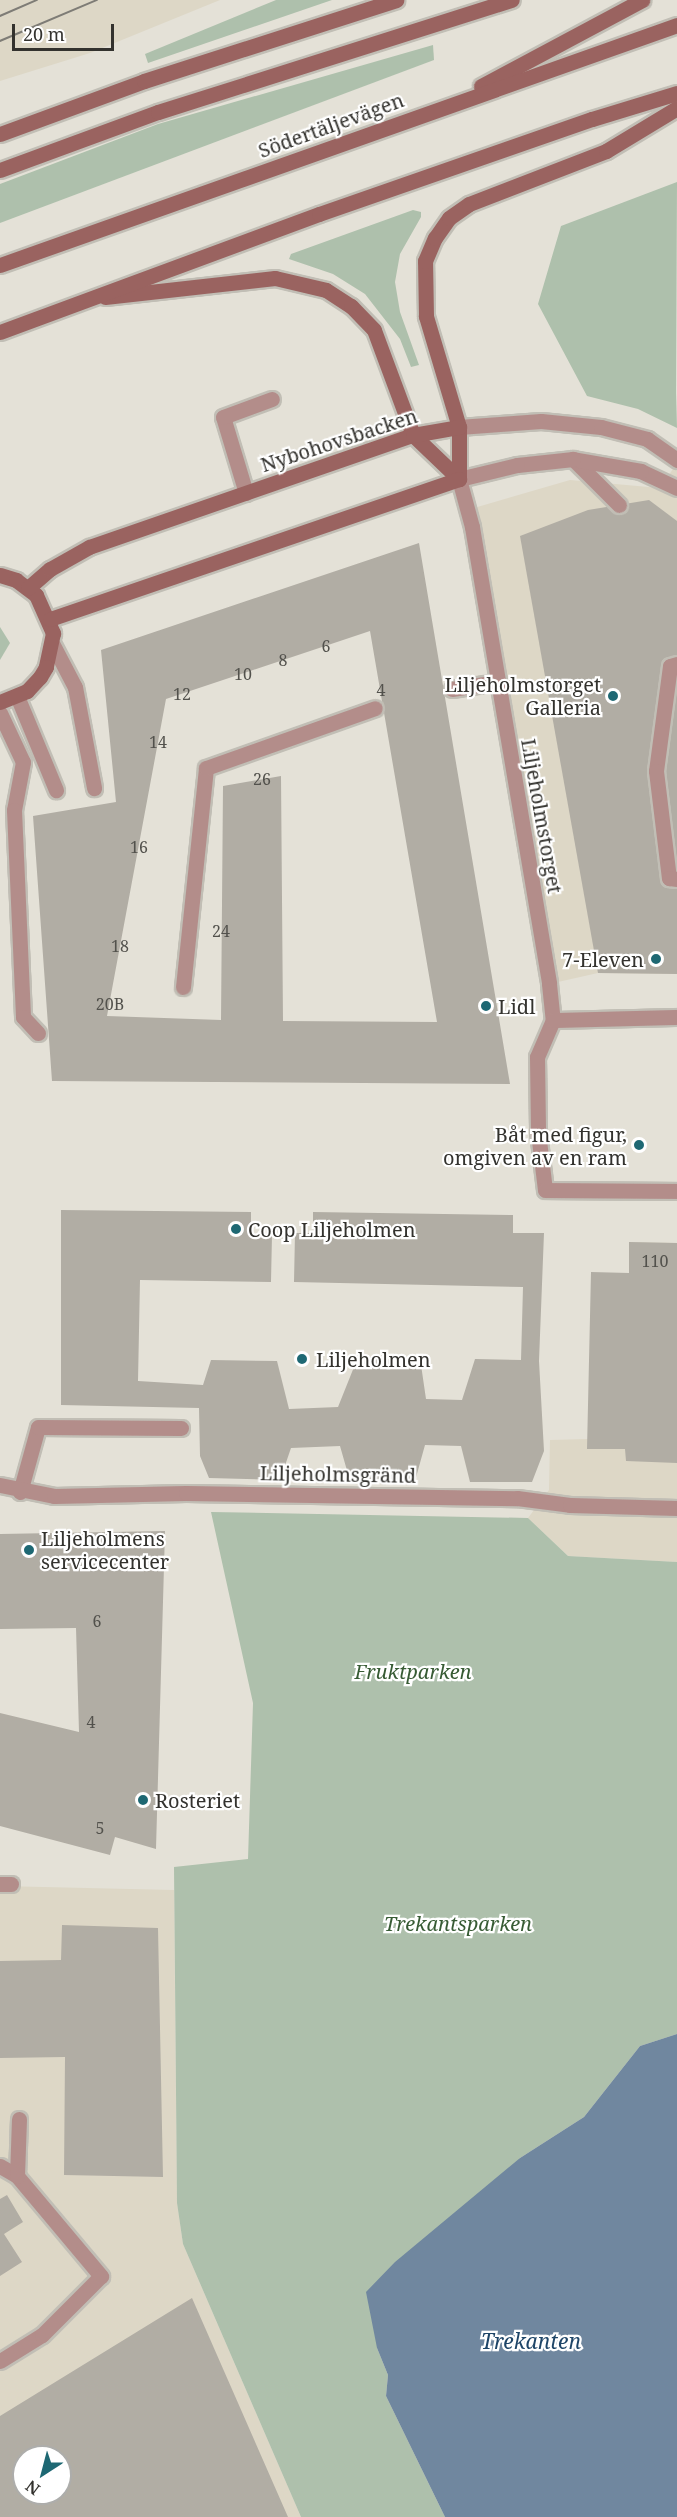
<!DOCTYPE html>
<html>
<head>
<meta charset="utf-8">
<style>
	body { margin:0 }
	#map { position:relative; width:677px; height:2517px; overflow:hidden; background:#e4e1d7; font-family:"Noto Serif",serif }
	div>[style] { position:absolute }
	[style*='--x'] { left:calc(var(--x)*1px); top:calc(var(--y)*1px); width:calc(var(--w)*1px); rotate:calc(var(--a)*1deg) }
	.built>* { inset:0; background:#ddd7c6 }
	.green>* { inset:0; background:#aec0ac }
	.water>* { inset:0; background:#70879f }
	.building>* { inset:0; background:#b1ada4 }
	.roads { filter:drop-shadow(2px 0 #c1beb5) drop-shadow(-2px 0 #c1beb5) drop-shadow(0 2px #c1beb5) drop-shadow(0 -2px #c1beb5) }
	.lane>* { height:15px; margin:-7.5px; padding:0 7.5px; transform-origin:7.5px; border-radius:7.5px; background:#b38d8a }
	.street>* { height:15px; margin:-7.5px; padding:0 7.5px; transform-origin:7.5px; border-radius:7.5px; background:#b38d8a }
	.secondary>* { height:15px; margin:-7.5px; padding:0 7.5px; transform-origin:7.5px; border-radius:7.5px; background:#9a6360 }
	.tram>* { height:1.5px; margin:-0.75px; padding:0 0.75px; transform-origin:0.75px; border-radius:0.75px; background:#7e7c76 }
	.dots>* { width:16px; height:16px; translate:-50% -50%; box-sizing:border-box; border:3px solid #fff; border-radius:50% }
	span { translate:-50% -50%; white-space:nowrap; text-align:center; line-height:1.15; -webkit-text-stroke:4.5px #fff; paint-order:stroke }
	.number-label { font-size:16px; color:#52514c }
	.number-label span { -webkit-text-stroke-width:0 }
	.street-label { font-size:20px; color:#33322e }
	.poi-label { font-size:20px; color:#33322e }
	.right { translate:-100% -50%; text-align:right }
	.left { translate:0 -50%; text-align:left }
	.park-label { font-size:20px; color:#375b34; font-style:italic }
	.water-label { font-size:21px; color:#1e4568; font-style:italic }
	.north { position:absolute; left:12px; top:2445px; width:60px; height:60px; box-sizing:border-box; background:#fff; border:2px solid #adadab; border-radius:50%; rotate:216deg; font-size:16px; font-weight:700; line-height:24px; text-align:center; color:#33322e }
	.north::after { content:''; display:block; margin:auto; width:21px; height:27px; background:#1e6873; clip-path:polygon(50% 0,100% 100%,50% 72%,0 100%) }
	.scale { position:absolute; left:12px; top:24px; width:102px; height:27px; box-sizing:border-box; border:3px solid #33322e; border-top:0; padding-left:8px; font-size:18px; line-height:21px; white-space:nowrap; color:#33322e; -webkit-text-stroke:4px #fff; paint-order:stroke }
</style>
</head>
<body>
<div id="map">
	<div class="built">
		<div style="clip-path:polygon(0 0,220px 0,90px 53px,0 81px)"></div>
		<div style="clip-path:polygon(677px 463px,677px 974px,598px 973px,549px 984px,467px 510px,570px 480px,660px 488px)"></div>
		<div style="clip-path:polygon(629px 1242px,677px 1243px,677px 1562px,568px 1556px,528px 1518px,549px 1490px,550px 1440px,588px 1439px,629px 1273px)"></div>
		<div style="clip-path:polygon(evenodd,0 1886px,174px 1890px,177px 2203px,183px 2244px,301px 2517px,0 2517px,0 1886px,24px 2457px,60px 2457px,60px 2493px,24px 2493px,24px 2457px)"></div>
	</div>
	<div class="green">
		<div style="clip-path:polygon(276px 0,332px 0,148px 63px,145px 54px)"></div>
		<div style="clip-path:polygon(433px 45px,434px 60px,0 223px,0 184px,158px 124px)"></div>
		<div style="clip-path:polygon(677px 182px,676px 393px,677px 428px,638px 409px,587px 396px,538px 304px,561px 226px)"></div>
		<div style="clip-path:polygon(413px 210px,421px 212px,421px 217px,400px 254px,395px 282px,400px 312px,419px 365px,411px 367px,400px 339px,365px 294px,333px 274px,289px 259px,291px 254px)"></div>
		<div style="clip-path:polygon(0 627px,10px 643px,0 660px)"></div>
		<div style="clip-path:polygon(211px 1512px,528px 1518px,568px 1556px,677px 1562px,677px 2034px,640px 2046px,584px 2117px,520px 2158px,377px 2348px,388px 2375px,386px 2396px,445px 2517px,301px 2517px,183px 2244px,177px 2203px,174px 1867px,248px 1859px,253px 1703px)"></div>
	</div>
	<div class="water">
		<div style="clip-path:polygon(677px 2034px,677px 2517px,445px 2517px,386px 2396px,388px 2375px,377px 2348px,366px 2292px,395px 2262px,520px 2158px,584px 2117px,640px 2046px)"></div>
	</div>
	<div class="building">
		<div style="clip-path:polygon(649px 500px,677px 521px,677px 974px,598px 973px,520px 536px,588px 510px)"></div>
		<div style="clip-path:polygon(evenodd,419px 543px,510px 1084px,52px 1081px,33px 816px,116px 802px,101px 650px,419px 543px,370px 631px,437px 1022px,283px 1021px,281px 776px,223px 786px,221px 1020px,107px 1016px,166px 699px,370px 631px)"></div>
		<div style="clip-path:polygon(61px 1210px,251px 1212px,251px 1235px,272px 1235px,271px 1282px,140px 1280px,138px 1381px,203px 1385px,211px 1360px,277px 1361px,289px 1409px,338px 1407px,358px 1357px,420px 1358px,426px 1399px,462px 1400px,475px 1359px,521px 1360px,523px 1287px,294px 1282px,295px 1233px,313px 1233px,313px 1212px,513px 1215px,513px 1233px,544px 1233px,539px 1361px,544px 1451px,532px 1482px,470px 1482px,461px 1446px,425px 1445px,415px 1481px,350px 1481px,340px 1446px,291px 1448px,280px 1480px,209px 1478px,200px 1456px,199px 1408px,61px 1405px)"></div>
		<div style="clip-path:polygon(629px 1242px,677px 1243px,677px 1463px,626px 1461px,625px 1449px,587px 1449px,591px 1272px,629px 1273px)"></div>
		<div style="clip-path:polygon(165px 1531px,156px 1849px,115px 1837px,110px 1855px,0 1826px,0 1713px,79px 1732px,76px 1628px,0 1629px,0 1534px)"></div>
		<div style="clip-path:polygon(62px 1925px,158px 1928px,163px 2177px,64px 2175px,65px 2057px,0 2058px,0 1961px,61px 1960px)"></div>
		<div style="clip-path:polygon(7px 2195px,23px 2222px,4px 2234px,22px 2262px,0 2276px,0 2199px)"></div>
		<div style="clip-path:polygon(evenodd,192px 2298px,288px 2517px,0 2517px,0 2416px,192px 2298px,24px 2457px,60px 2457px,60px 2493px,24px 2493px,24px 2457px)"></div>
	</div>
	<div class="roads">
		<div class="lane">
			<div style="--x:573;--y:459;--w:65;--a:45"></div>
			<div style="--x:246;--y:493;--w:79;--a:-106.8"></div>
			<div style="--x:223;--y:417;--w:52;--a:-20.2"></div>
			<div style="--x:53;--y:645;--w:47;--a:62.4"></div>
			<div style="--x:75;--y:687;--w:103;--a:79.3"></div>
			<div style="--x:452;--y:689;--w:46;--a:-8.8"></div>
			<div style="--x:17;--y:696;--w:102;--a:67.5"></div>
			<div style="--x:0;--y:713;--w:54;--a:64.9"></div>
			<div style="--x:23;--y:762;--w:49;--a:100.6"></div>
			<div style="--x:14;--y:810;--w:207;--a:87.5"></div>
			<div style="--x:23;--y:1017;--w:22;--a:47"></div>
			<div style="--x:183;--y:987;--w:220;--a:-84"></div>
			<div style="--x:206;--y:768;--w:179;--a:-19.5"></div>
			<div style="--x:20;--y:1492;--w:67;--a:-74.5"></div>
			<div style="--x:38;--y:1427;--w:143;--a:0.4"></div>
			<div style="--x:0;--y:2166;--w:20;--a:30"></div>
			<div style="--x:17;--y:2176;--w:131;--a:50"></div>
			<div style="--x:17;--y:2176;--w:57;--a:-88"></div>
		</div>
		<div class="street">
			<div style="--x:459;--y:427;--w:82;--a:-4.2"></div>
			<div style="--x:541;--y:421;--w:60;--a:5.7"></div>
			<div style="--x:601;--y:427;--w:48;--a:14.6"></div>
			<div style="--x:647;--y:439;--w:37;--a:35"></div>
			<div style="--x:677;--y:488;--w:40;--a:-155"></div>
			<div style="--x:641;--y:471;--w:69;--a:-170"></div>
			<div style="--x:573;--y:459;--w:56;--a:173.9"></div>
			<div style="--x:517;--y:465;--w:60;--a:166.4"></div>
			<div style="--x:459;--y:479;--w:50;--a:74.8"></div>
			<div style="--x:472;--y:527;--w:463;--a:80.4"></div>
			<div style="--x:549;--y:984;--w:36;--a:84"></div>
			<div style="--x:553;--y:1020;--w:40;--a:113.4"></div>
			<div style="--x:537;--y:1057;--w:75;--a:89.2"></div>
			<div style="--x:538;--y:1132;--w:58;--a:83.1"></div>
			<div style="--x:545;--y:1190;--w:132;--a:0.4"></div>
			<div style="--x:677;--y:664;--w:7;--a:164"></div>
			<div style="--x:670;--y:666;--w:106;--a:97.6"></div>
			<div style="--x:656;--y:771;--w:108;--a:83.1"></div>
			<div style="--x:669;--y:878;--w:8;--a:7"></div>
			<div style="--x:553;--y:1020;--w:124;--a:-1.4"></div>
			<div style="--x:0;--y:1485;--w:55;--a:11.5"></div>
			<div style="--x:54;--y:1496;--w:132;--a:-1.3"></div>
			<div style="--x:186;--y:1493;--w:331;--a:0.9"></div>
			<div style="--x:517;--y:1498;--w:53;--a:7.5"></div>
			<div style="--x:570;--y:1505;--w:107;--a:1.6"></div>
			<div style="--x:0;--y:1884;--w:11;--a:0"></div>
			<div style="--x:0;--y:2361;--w:49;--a:-31.8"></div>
			<div style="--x:42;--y:2335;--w:83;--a:-45"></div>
		</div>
		<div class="secondary">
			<div style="--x:481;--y:86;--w:183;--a:-28.1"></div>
			<div style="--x:0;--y:134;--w:153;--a:-20.2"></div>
			<div style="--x:144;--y:81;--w:265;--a:-17.8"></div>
			<div style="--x:0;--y:170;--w:168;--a:-20.2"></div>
			<div style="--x:158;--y:112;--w:371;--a:-17.6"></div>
			<div style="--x:0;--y:265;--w:718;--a:-19.52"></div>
			<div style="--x:105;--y:297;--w:171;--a:-6.4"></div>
			<div style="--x:275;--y:278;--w:52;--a:13.2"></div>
			<div style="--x:326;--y:290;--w:30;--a:33"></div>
			<div style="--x:351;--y:306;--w:33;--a:46"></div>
			<div style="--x:374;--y:330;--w:112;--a:69.6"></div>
			<div style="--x:413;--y:435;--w:64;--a:43.7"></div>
			<div style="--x:0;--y:332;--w:340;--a:-20.3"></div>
			<div style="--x:319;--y:214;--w:289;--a:-19.2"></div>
			<div style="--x:592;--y:119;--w:89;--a:-17"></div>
			<div style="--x:459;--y:479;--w:52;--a:-90"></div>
			<div style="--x:459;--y:427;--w:116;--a:-106.6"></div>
			<div style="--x:426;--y:316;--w:55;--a:-91"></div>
			<div style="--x:425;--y:261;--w:25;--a:-67"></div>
			<div style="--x:435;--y:238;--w:24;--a:-55"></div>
			<div style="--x:449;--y:218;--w:24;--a:-35"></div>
			<div style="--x:469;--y:204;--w:147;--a:-21.1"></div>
			<div style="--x:606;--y:151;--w:83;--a:-31.2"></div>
			<div style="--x:0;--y:575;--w:17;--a:17"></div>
			<div style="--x:16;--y:580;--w:25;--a:37"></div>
			<div style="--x:36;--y:595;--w:42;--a:65.9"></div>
			<div style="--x:53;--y:633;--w:35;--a:102"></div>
			<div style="--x:46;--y:667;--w:12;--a:121"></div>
			<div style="--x:40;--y:677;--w:19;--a:133"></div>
			<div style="--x:27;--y:691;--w:29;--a:158"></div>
			<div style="--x:28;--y:588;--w:29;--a:-41"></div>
			<div style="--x:50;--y:569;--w:45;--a:-29.4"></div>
			<div style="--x:89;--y:547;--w:343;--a:-19.1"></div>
			<div style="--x:413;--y:435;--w:47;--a:-9.9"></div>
			<div style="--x:50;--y:619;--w:432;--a:-18.9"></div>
		</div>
	</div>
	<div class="tram">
		<div style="--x:0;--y:16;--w:40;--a:-23.4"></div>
		<div style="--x:0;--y:41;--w:105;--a:-22.9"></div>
	</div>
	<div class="dots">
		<div style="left:613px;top:696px;background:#1e6873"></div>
		<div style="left:656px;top:959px;background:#1e6873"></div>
		<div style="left:486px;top:1006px;background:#1e6873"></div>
		<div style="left:639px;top:1145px;background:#1e6873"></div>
		<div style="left:236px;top:1229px;background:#1e6873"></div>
		<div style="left:302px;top:1359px;background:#1e6873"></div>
		<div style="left:29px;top:1550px;background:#1e6873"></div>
		<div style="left:143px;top:1800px;background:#1e6873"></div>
	</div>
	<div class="number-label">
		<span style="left:326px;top:646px">6</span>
		<span style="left:283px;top:660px">8</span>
		<span style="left:243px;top:674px">10</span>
		<span style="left:381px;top:690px">4</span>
		<span style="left:182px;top:694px">12</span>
		<span style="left:158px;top:742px">14</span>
		<span style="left:262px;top:779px">26</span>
		<span style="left:139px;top:847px">16</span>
		<span style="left:221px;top:931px">24</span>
		<span style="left:120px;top:946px">18</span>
		<span style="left:110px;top:1004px">20B</span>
		<span style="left:655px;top:1261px">110</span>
		<span style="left:97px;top:1621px">6</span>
		<span style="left:91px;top:1722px">4</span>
		<span style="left:100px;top:1828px">5</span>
	</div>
	<div class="street-label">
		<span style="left:331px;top:125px;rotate:-20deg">Södertäljevägen</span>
		<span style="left:339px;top:440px;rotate:-18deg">Nybohovsbacken</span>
		<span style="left:542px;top:816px;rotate:80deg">Liljeholmstorget</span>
		<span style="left:338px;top:1474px;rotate:1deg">Liljeholmsgränd</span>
	</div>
	<div class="poi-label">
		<span class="right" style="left:601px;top:696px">Liljeholmstorget<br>Galleria</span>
		<span class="right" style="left:644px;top:959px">7-Eleven</span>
		<span class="left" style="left:498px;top:1006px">Lidl</span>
		<span class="right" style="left:627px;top:1146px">Båt med figur,<br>omgiven av en ram</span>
		<span class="left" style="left:248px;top:1229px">Coop Liljeholmen</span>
		<span class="left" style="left:316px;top:1359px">Liljeholmen</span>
		<span class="left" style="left:41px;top:1550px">Liljeholmens<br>servicecenter</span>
		<span class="left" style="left:155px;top:1800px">Rosteriet</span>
	</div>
	<div class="park-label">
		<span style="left:413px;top:1671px">Fruktparken</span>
		<span style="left:458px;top:1923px">Trekantsparken</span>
	</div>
	<div class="water-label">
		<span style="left:531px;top:2341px">Trekanten</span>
	</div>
	<div class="north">N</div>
	<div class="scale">20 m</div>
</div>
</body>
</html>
